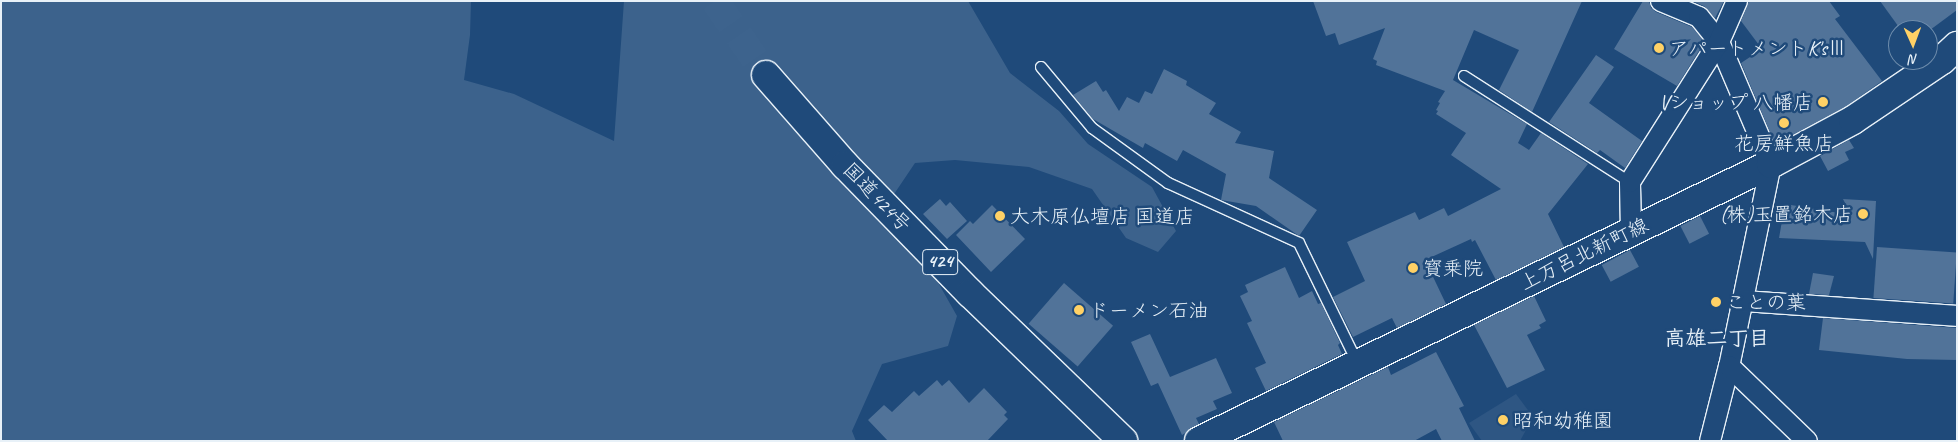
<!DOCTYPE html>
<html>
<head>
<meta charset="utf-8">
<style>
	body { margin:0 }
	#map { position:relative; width:1958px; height:442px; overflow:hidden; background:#1f4a7a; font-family:Caveat,"Klee One",sans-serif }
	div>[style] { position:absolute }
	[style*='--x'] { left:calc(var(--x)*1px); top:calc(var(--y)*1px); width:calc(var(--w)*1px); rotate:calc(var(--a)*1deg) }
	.built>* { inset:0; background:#2e5683 }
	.green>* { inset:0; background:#3c628c }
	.building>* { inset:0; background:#517399; transform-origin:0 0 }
	.trunk-tunnel>* { height:28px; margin-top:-14px; transform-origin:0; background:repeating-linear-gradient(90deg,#3d638d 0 28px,transparent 0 42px) }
	.roads { filter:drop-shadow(1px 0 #e8f1f8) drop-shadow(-1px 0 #e8f1f8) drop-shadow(0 1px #e8f1f8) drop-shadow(0 -1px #e8f1f8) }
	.service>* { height:10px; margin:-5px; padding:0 5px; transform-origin:5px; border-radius:5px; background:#1f4a7a }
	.minor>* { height:20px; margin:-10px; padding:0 10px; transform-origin:10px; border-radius:10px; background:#1f4a7a }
	.secondary>* { height:28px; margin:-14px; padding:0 14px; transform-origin:14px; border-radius:14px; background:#1f4a7a }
	.trunk>* { height:28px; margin:-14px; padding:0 14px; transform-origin:14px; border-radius:14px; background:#1f4a7a }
	.dots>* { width:14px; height:14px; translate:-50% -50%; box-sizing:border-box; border:2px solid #1f4a7a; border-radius:50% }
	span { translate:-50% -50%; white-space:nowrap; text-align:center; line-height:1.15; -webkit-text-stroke:5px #1f4a7a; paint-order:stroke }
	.shield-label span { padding:1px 4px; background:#1f4a7a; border:1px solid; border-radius:4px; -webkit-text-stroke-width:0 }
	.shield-label { font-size:19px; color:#e8f1f8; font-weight:700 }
	.poi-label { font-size:20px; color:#e8f1f8 }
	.left { translate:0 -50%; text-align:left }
	.right { translate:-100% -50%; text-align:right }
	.street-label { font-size:20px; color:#e8f1f8 }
	.neighbourhood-label { font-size:21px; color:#e8f1f8; font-weight:700 }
	.frame { position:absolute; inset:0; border:2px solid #e8f1f8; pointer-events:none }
	.north { position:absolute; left:1888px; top:20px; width:50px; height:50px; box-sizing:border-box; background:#1f4a7a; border:1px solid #6f8dac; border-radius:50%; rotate:178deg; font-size:14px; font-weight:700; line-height:20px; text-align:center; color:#e8f1f8 }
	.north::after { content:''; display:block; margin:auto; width:18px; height:22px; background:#ffd166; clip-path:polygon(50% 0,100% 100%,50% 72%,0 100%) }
</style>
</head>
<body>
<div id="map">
	<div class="built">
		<div style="clip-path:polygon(1516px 394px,1533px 417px,1520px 441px,1482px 441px,1469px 423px)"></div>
	</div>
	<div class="green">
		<div style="clip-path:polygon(1px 1px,471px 1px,470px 35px,464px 80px,514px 94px,614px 141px,624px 1px,968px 1px,1010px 73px,1059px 111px,1088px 144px,1152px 187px,1176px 231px,1158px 252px,1126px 238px,1092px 189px,1029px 167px,955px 160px,915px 163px,884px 209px,931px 270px,957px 316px,948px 346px,882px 364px,852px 431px,856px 441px,1px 441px)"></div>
	</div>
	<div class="building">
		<div style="clip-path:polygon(1313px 1px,1582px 1px,1532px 112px,1499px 90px,1519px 50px,1474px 30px,1453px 80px,1527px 124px,1518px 143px,1529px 150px,1541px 133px,1588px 164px,1548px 214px,1564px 247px,1496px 280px,1475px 240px,1472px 242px,1471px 239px,1425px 260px,1446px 304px,1397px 328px,1392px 318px,1353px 337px,1333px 297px,1365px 281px,1347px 242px,1415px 212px,1419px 220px,1444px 208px,1448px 216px,1501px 189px,1451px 155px,1466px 133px,1436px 114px,1438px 111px,1436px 110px,1440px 103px,1438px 102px,1445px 91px,1376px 65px,1377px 61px,1373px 59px,1385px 28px,1339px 45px,1335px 33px,1326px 36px)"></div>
		<div style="clip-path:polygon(1643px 1px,1649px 1px,1651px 8px,1656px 12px,1692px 27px,1702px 39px,1699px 44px,1702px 46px,1677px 86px,1614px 49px)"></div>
		<div style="clip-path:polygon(1692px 1px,1724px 1px,1715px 18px,1704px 6px)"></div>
		<div style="clip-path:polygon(1749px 1px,1829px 1px,1840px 16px,1835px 19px,1882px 81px,1845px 107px,1775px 144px,1741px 63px,1762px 49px,1741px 21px)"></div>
		<div style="clip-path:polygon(1880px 1px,1957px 1px,1957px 10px,1930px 30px,1901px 30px)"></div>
		<div style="clip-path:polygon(1596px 55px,1614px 67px,1589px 103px,1642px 141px,1625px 168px,1600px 150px,1597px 153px,1549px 122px)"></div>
		<div style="clip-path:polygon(1164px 69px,1187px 81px,1186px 85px,1216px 103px,1209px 114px,1241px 132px,1235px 143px,1274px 151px,1269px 178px,1317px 210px,1299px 236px,1256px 206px,1221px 200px,1226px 174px,1183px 150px,1177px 161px,1145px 143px,1143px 148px,1093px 119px,1073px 95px,1096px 81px,1103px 92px,1106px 90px,1119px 111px,1127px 97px,1139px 103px,1145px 91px,1152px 94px)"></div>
		<div style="clip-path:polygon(1849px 140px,1854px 148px,1845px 152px,1849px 160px,1828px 171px,1820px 156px)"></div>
		<div style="clip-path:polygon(940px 199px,946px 206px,950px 202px,967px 221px,947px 239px,923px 214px)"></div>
		<div style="clip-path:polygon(1843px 199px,1876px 201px,1873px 259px,1865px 242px,1779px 238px,1785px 204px,1851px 215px)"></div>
		<div style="clip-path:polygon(992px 205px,1025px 239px,991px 272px,956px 235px,970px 221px,973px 224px)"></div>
		<div style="left:1700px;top:216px;width:20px;height:22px;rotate:63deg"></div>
		<div style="left:1877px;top:247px;width:80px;height:51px;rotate:4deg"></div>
		<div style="left:1630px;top:250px;width:19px;height:32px;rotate:62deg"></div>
		<div style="clip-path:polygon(1285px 267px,1299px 298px,1312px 291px,1318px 304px,1321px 303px,1340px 343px,1338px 345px,1342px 354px,1266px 391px,1255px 368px,1266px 363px,1247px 323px,1252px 321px,1240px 296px,1248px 292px,1245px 285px)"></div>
		<div style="clip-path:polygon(1813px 273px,1834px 276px,1829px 295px,1809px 294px)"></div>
		<div style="left:1064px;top:283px;width:65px;height:54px;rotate:41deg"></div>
		<div style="clip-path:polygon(1534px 296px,1546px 321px,1539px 325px,1541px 328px,1527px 335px,1545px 370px,1507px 388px,1474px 325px)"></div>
		<div style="clip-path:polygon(1823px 318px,1957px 328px,1957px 360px,1907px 359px,1819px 350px)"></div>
		<div style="clip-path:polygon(1150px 334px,1170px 377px,1216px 358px,1232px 393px,1213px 401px,1217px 409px,1196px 418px,1199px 424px,1182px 435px,1158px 383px,1151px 386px,1131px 342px)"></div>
		<div style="clip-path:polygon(1436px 352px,1464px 406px,1459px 408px,1475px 441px,1442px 441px,1436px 429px,1414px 441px,1283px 441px,1274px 422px,1388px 367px,1391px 375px)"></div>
		<div style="clip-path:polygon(937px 380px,942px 386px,949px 380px,969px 403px,984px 388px,1007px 412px,1004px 415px,1008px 419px,987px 441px,888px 441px,868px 420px,884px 405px,892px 412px,914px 391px,919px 396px)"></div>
	</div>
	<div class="trunk-tunnel">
		<div style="--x:715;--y:1;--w:90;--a:55.4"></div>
	</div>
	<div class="roads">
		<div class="service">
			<div style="--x:1041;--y:67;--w:80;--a:50.1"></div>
			<div style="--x:1092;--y:128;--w:94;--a:35.9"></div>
			<div style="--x:1168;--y:183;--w:144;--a:24.6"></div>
			<div style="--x:1299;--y:243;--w:132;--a:64"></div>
			<div style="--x:1464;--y:76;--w:197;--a:32.6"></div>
		</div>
		<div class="minor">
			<div style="--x:1661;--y:1;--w:41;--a:22.8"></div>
			<div style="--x:1699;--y:17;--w:32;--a:51"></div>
			<div style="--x:1719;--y:42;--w:133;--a:66.9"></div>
			<div style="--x:1771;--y:164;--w:206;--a:101.7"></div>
			<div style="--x:1729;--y:366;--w:77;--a:104.2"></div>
			<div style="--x:1631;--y:231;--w:49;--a:-91.2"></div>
			<div style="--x:1630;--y:182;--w:166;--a:-57.6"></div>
			<div style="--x:1719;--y:42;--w:45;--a:-66.3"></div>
			<div style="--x:1743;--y:301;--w:215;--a:4"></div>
			<div style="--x:1729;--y:366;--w:108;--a:43.9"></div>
		</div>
		<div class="secondary">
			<div style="--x:1199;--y:441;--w:636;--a:-25.84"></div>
			<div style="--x:1771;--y:164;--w:93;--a:-28.2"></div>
			<div style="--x:1853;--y:120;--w:107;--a:-34"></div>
			<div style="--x:1942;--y:60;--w:21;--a:-43"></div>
		</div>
		<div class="trunk">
			<div style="--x:766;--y:75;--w:120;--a:48.7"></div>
			<div style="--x:845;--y:165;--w:179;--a:45.7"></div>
			<div style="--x:970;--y:293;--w:213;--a:44"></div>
		</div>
	</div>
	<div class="dots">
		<div style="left:1659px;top:48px;background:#ffd166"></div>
		<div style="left:1823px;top:102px;background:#ffd166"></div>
		<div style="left:1784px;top:123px;background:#ffd166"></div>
		<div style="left:1863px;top:214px;background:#ffd166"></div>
		<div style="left:1000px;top:216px;background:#ffd166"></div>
		<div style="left:1413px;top:268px;background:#ffd166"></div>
		<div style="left:1716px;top:302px;background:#ffd166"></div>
		<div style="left:1079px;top:310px;background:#ffd166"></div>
		<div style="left:1503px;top:420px;background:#ffd166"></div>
	</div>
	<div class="shield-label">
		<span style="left:940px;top:262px">424</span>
	</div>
	<div class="poi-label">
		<span class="left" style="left:1669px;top:48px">アパートメントK'sⅢ</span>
		<span class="right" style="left:1813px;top:102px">Vショップ 八幡店</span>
		<span style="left:1784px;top:143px">花房鮮魚店</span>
		<span class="right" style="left:1853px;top:214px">(株)玉置銘木店</span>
		<span class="left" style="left:1010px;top:216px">大木原仏壇店 国道店</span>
		<span class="left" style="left:1423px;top:268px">寳乗院</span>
		<span class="left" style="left:1726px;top:302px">ことの葉</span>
		<span class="left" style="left:1089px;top:310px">ドーメン石油</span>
		<span class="left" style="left:1513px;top:420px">昭和幼稚園</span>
	</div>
	<div class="street-label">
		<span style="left:877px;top:197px;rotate:46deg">国道424号</span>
		<span style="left:1584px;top:254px;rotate:-26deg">上万呂北新町線</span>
	</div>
	<div class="neighbourhood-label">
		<span style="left:1717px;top:338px">高雄二丁目</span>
	</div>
	<div class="frame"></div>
	<div class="north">N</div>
</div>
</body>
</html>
